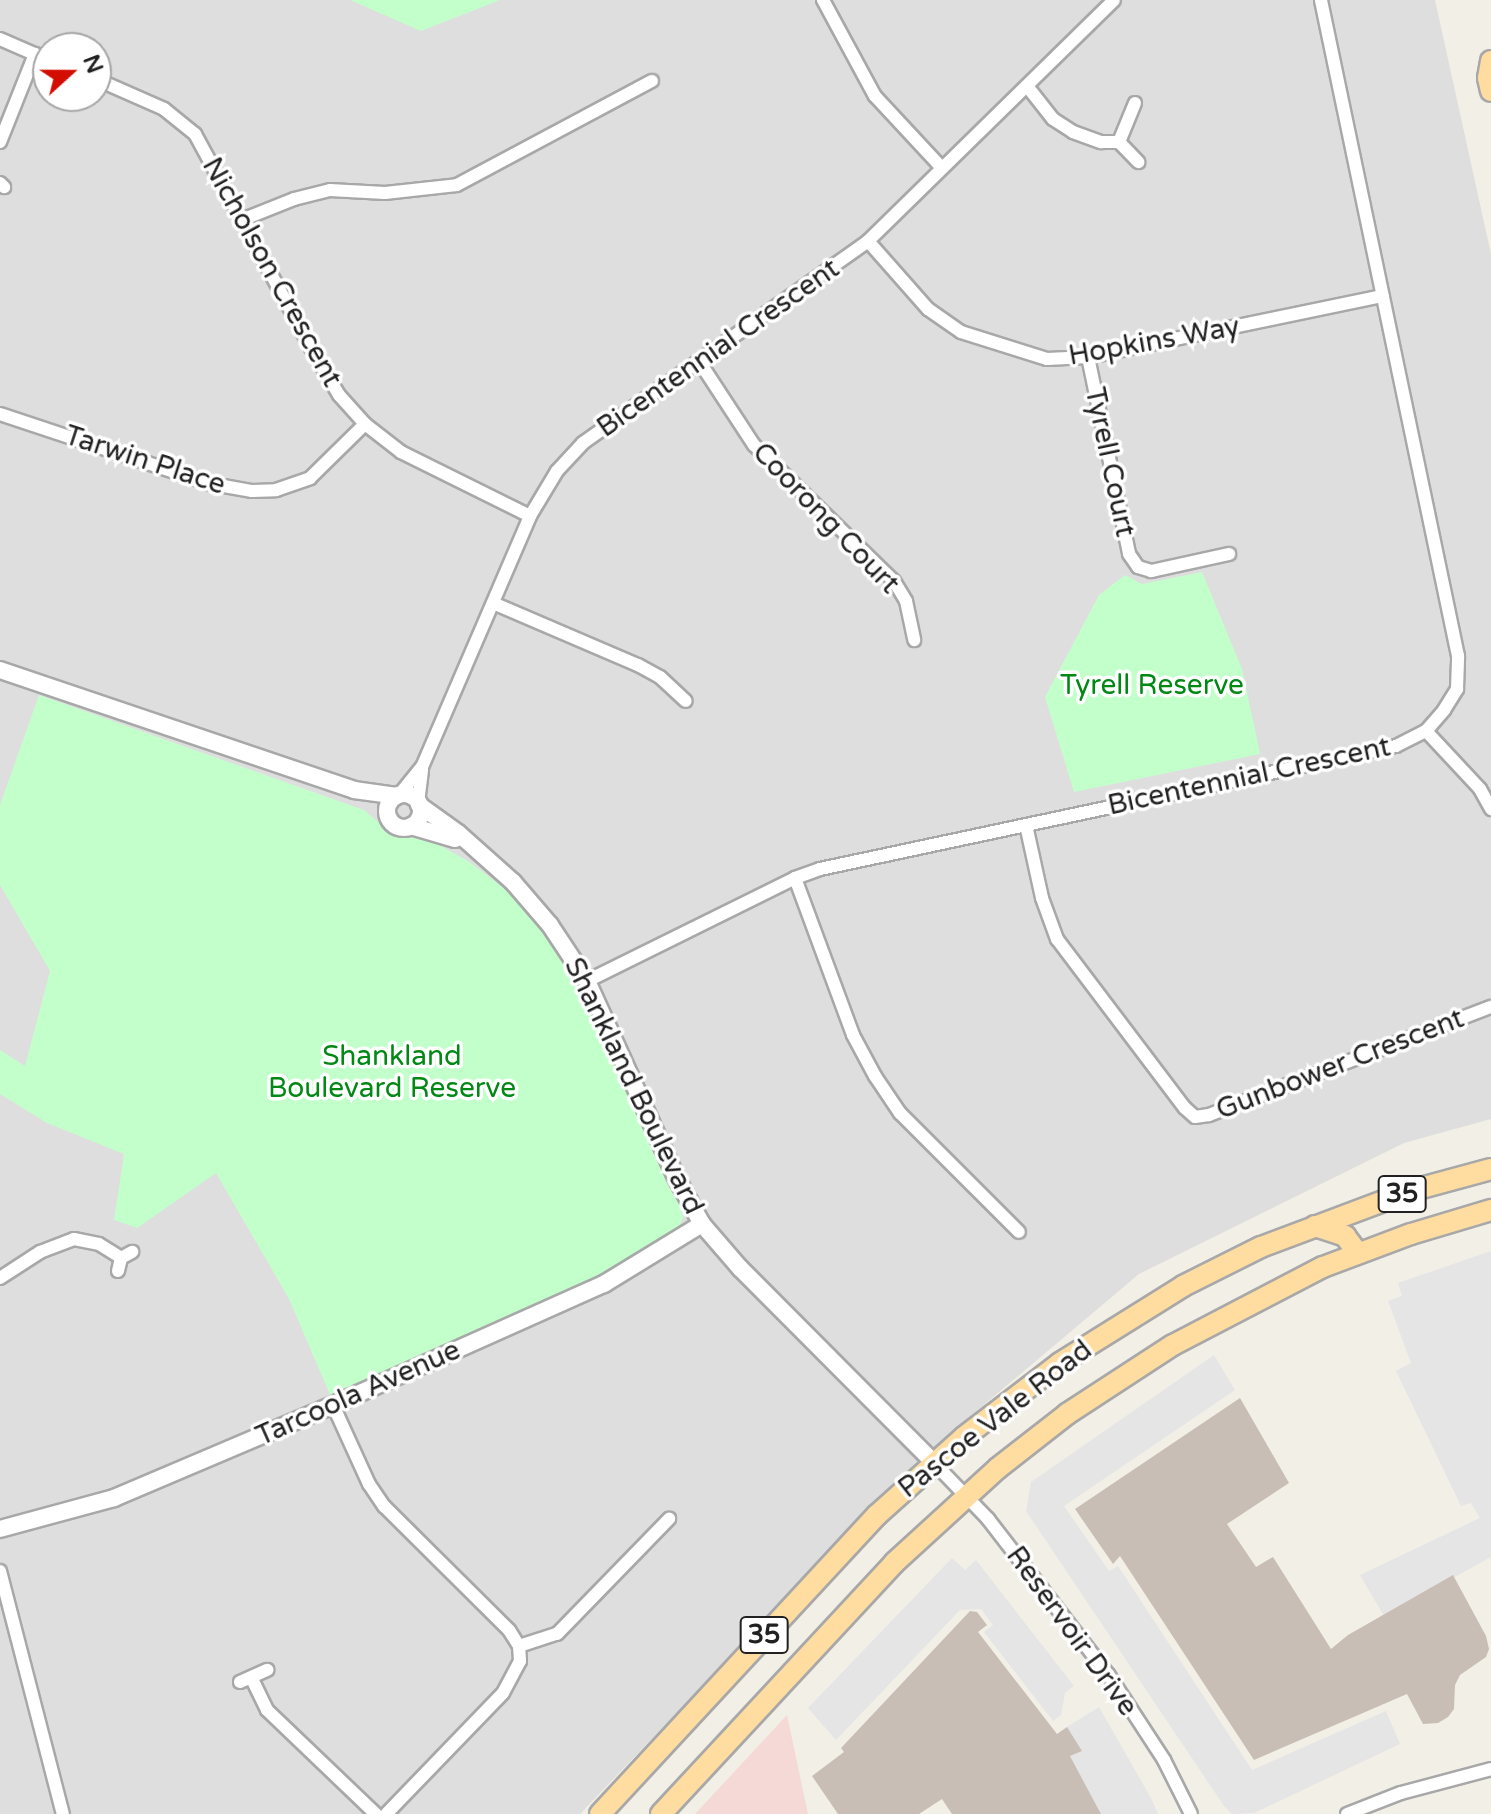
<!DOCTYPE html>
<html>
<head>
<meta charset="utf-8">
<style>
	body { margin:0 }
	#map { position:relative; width:1491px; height:1814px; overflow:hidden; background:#f2efe7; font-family:"Varela Round",sans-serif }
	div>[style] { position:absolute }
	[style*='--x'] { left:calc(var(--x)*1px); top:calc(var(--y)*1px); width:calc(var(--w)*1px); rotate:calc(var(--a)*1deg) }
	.residential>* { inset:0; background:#dfdede }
	.commercial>* { inset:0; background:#f4d9d6 }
	.park>* { inset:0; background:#c2ffcb }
	.parking>* { inset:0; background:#e5e5e5 }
	.building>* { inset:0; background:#c8beb6 }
	.roads { filter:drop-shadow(2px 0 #a8a8a8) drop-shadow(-2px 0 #a8a8a8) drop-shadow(0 2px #a8a8a8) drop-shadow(0 -2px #a8a8a8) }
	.minor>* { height:12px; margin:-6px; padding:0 6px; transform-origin:6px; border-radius:6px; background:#fff }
	.tertiary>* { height:16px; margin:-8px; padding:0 8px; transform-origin:8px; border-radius:8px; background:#fff }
	.tertiary>.ring { margin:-8px; padding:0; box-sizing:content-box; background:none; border:16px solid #fff; border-radius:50% }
	.primary>* { height:20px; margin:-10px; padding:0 10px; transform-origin:10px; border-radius:10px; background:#ffdca0 }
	span { translate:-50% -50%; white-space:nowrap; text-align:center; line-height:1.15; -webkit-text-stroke:7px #fff; paint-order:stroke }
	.shield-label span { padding:2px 6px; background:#fff; border:2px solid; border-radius:6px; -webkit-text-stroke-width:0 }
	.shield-label { font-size:26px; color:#212121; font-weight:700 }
	.street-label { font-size:28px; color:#212121 }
	.park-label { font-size:28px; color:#028815 }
	.north { position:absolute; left:32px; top:32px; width:80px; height:80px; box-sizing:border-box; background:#fff; border:2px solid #a6a6a6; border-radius:50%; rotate:69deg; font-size:22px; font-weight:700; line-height:32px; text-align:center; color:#212121 }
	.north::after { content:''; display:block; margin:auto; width:28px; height:36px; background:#d30d00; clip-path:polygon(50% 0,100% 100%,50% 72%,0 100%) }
</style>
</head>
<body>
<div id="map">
	<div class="residential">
		<div style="clip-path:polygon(evenodd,0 0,1435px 0,1491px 254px,1491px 1119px,1404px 1143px,1139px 1274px,915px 1463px,580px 1814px,0 1814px,0 0,48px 48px,96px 48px,96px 96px,48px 96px,48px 48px)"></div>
	</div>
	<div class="commercial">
		<div style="clip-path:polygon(787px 1715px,808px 1814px,695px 1814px)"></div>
	</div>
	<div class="park">
		<div style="clip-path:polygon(350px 0,500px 0,421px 31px)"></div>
		<div style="clip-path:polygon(1202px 572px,1242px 669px,1260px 754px,1074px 792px,1045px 697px,1099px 595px,1125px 575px,1142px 584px)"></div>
		<div style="clip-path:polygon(39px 695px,364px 810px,391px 833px,421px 835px,468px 861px,509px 892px,543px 930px,569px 970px,682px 1206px,683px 1218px,677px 1230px,600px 1277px,331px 1397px,289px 1299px,216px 1173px,137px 1228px,114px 1220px,124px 1154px,47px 1123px,0 1094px,0 1050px,25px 1066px,50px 971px,0 885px,0 805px)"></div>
	</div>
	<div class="parking">
		<div style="clip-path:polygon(1491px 1251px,1491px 1557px,1384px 1616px,1360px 1575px,1480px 1518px,1471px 1503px,1461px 1506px,1396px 1371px,1411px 1363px,1388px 1301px,1402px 1296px,1398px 1283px)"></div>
		<div style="clip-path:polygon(1214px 1355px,1235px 1390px,1064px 1506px,1109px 1571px,1118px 1566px,1252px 1770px,1386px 1711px,1400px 1744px,1254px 1813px,1232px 1814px,1224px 1806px,1026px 1511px,1031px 1482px)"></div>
		<div style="clip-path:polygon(952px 1558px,965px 1570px,976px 1560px,1074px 1686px,1065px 1693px,1061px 1715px,1053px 1721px,984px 1632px,993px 1625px,981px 1609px,960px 1610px,836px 1740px,808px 1708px)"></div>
		<div style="clip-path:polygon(1099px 1707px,1151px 1798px,1158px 1814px,1101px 1814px,1070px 1756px,1067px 1727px)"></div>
	</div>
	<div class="building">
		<div style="clip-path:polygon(1240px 1398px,1289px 1483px,1227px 1524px,1256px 1567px,1273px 1557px,1331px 1649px,1348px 1635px,1453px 1575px,1486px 1636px,1489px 1649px,1486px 1657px,1460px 1675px,1455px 1685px,1454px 1709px,1448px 1717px,1438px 1723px,1423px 1724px,1407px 1694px,1254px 1760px,1120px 1556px,1113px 1564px,1075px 1509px)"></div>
		<div style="clip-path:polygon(970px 1611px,977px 1612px,987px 1625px,978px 1632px,1057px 1734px,1067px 1727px,1082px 1751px,1070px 1756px,1101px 1814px,952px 1814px,942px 1799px,919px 1814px,838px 1814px,812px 1776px,844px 1752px,841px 1748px)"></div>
	</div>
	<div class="roads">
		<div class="minor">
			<div style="--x:823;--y:0;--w:109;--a:61.6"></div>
			<div style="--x:875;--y:96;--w:98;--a:47.1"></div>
			<div style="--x:0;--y:39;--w:52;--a:23.6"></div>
			<div style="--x:96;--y:79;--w:74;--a:23.8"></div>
			<div style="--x:164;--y:109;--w:40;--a:39"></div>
			<div style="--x:195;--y:134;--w:243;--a:61.5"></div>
			<div style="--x:311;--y:348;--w:55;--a:59.2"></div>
			<div style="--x:339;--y:395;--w:39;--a:48"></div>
			<div style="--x:365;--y:424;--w:46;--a:37.9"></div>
			<div style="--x:401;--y:452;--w:144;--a:26.4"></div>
			<div style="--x:1027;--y:86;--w:42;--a:51.8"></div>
			<div style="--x:1053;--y:119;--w:24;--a:33"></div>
			<div style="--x:1073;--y:132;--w:30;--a:20"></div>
			<div style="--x:1101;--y:142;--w:18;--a:0"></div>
			<div style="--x:1135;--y:103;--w:42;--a:112.3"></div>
			<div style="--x:1119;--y:142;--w:28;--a:46"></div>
			<div style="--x:0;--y:142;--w:95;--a:-68.3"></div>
			<div style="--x:0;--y:183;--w:6;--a:45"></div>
			<div style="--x:244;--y:219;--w:54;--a:-21.8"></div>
			<div style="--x:294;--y:199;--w:37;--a:-14"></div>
			<div style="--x:330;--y:190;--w:55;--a:3.1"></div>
			<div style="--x:385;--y:193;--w:72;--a:-6.3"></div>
			<div style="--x:457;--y:185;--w:221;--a:-28.1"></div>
			<div style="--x:868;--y:241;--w:91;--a:48.6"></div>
			<div style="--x:928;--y:309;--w:40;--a:34.9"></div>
			<div style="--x:961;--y:332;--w:90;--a:17.4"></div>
			<div style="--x:1047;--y:359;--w:41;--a:-2.8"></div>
			<div style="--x:1088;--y:357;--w:301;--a:-11.7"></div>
			<div style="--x:1088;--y:357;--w:201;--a:78.2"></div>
			<div style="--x:1129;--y:554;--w:16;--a:55"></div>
			<div style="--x:1138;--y:567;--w:14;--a:17"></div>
			<div style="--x:1151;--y:571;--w:80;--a:-12.3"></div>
			<div style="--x:699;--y:361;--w:100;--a:56.8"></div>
			<div style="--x:754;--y:445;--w:195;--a:44.2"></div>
			<div style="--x:894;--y:581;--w:23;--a:59"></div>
			<div style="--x:906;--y:601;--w:40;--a:78"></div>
			<div style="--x:0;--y:414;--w:218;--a:18.4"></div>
			<div style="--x:207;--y:483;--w:46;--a:10.1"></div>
			<div style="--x:252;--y:491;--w:24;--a:-2"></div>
			<div style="--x:276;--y:490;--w:36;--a:-19"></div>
			<div style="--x:310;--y:478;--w:77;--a:-44.5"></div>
			<div style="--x:493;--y:603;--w:158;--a:23.2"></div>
			<div style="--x:638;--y:665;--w:25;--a:29"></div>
			<div style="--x:660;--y:677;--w:35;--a:43"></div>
			<div style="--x:1426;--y:731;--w:79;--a:47"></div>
			<div style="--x:1480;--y:789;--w:23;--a:61"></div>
			<div style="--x:399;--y:795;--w:36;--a:-51"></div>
			<div style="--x:422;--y:767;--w:273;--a:-66.7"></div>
			<div style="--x:530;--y:516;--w:52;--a:-59"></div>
			<div style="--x:557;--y:471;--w:38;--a:-47"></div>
			<div style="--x:583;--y:443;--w:349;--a:-35.3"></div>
			<div style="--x:868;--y:241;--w:344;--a:-44.4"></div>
			<div style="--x:418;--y:803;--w:33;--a:-83"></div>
			<div style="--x:1026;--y:825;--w:75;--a:77.6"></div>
			<div style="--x:1042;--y:898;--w:44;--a:69.9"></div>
			<div style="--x:1057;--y:939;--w:212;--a:52.9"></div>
			<div style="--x:1185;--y:1108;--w:13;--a:42"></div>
			<div style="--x:1195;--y:1117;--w:14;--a:-8"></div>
			<div style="--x:1209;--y:1115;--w:302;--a:-21"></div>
			<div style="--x:795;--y:878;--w:167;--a:69.7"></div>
			<div style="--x:853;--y:1035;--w:47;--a:61.8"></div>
			<div style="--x:875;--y:1076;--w:45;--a:56"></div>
			<div style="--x:900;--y:1113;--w:168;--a:45"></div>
			<div style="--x:587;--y:981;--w:232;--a:-26.3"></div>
			<div style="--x:795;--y:878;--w:27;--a:-20"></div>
			<div style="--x:820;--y:869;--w:589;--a:-12.05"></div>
			<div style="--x:1396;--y:746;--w:34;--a:-27"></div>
			<div style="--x:1426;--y:731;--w:28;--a:-49"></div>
			<div style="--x:1444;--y:710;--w:25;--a:-58"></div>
			<div style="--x:1457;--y:689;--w:33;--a:-88"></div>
			<div style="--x:1458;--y:656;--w:670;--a:-101.8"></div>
			<div style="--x:118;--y:1271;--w:13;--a:-77"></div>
			<div style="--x:121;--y:1258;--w:13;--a:-29"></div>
			<div style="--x:0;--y:1278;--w:48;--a:-33"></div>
			<div style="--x:40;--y:1252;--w:36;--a:-21"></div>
			<div style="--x:74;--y:1239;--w:25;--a:11"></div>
			<div style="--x:99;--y:1244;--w:26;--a:32"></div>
			<div style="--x:333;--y:1405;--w:87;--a:65.5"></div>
			<div style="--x:369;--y:1484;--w:27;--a:56"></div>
			<div style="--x:384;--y:1506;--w:176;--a:44.8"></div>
			<div style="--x:509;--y:1630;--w:19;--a:58"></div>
			<div style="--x:519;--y:1646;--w:15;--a:86"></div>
			<div style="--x:520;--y:1661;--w:36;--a:118"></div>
			<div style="--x:503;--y:1693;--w:168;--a:134"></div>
			<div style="--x:934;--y:1463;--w:78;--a:46"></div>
			<div style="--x:988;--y:1519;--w:196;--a:52.3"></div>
			<div style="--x:1108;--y:1674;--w:103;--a:56.9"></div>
			<div style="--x:1164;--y:1760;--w:60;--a:63.4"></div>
			<div style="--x:0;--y:1571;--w:251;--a:75.5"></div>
			<div style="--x:519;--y:1646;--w:40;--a:-18"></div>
			<div style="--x:557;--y:1634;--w:161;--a:-45.8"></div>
			<div style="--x:252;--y:1679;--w:34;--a:64"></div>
			<div style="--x:267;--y:1710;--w:151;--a:43.7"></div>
			<div style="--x:240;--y:1682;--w:30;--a:-24"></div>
			<div style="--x:1347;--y:1814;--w:58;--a:-21.3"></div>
			<div style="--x:1401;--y:1793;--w:93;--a:-14.9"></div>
		</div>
		<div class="tertiary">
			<div style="--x:0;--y:670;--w:374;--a:18.7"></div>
			<div style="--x:354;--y:790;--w:43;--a:7.9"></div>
			<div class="ring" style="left:387px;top:794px;width:18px;height:18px"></div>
			<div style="--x:419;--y:805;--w:48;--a:35.7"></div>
			<div style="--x:458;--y:833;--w:74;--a:41.7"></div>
			<div style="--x:513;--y:882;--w:57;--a:49.3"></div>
			<div style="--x:550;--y:925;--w:67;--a:56.5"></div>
			<div style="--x:587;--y:981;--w:217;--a:65.6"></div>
			<div style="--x:677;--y:1179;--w:51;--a:60.9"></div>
			<div style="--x:702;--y:1224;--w:58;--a:49.2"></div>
			<div style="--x:740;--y:1268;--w:275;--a:45.1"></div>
			<div style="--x:411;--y:826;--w:46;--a:16.5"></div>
			<div style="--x:0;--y:1529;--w:118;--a:-15.2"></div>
			<div style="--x:114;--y:1498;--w:238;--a:-23"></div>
			<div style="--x:333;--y:1405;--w:297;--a:-24.1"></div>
			<div style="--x:604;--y:1284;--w:115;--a:-31.5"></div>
		</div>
		<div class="primary">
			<div style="--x:1491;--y:61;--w:17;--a:100"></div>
			<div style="--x:1488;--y:78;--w:13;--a:77"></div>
			<div style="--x:1315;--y:1226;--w:32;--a:18"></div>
			<div style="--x:1345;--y:1236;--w:21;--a:53"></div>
			<div style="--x:600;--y:1814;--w:408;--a:-47.2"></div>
			<div style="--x:877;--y:1515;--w:117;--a:-41.9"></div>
			<div style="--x:964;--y:1437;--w:121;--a:-37.6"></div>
			<div style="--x:1060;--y:1363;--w:145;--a:-32"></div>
			<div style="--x:1183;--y:1286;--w:87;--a:-26.6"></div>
			<div style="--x:1261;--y:1247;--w:159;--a:-20.6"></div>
			<div style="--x:1410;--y:1191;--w:84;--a:-15.2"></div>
			<div style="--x:661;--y:1814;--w:342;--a:-47.1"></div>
			<div style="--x:894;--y:1563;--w:141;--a:-42.4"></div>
			<div style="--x:998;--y:1468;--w:88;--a:-38"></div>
			<div style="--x:1067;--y:1414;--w:126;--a:-33.1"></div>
			<div style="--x:1173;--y:1345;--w:169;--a:-27.5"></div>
			<div style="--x:1323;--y:1267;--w:94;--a:-20.6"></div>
			<div style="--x:1411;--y:1234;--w:84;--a:-16.7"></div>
		</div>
	</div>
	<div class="shield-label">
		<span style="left:1402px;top:1194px">35</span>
		<span style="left:764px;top:1635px">35</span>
	</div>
	<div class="street-label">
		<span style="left:272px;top:272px;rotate:61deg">Nicholson Crescent</span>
		<span style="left:1154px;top:341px;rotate:-10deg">Hopkins Way</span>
		<span style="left:718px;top:348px;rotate:-35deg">Bicentennial Crescent</span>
		<span style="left:145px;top:460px;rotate:18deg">Tarwin Place</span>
		<span style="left:1110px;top:462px;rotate:78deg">Tyrell Court</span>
		<span style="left:826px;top:518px;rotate:46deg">Coorong Court</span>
		<span style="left:1249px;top:776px;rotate:-12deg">Bicentennial Crescent</span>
		<span style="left:1340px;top:1064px;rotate:-21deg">Gunbower Crescent</span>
		<span style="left:634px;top:1086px;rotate:64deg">Shankland Boulevard</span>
		<span style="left:358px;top:1393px;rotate:-24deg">Tarcoola Avenue</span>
		<span style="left:995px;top:1419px;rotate:-38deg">Pascoe Vale Road</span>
		<span style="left:1072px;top:1631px;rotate:54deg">Reservoir Drive</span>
	</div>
	<div class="park-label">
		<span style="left:1152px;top:685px">Tyrell Reserve</span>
		<span style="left:392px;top:1072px">Shankland<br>Boulevard Reserve</span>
	</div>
	<div class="north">N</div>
</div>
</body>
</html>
